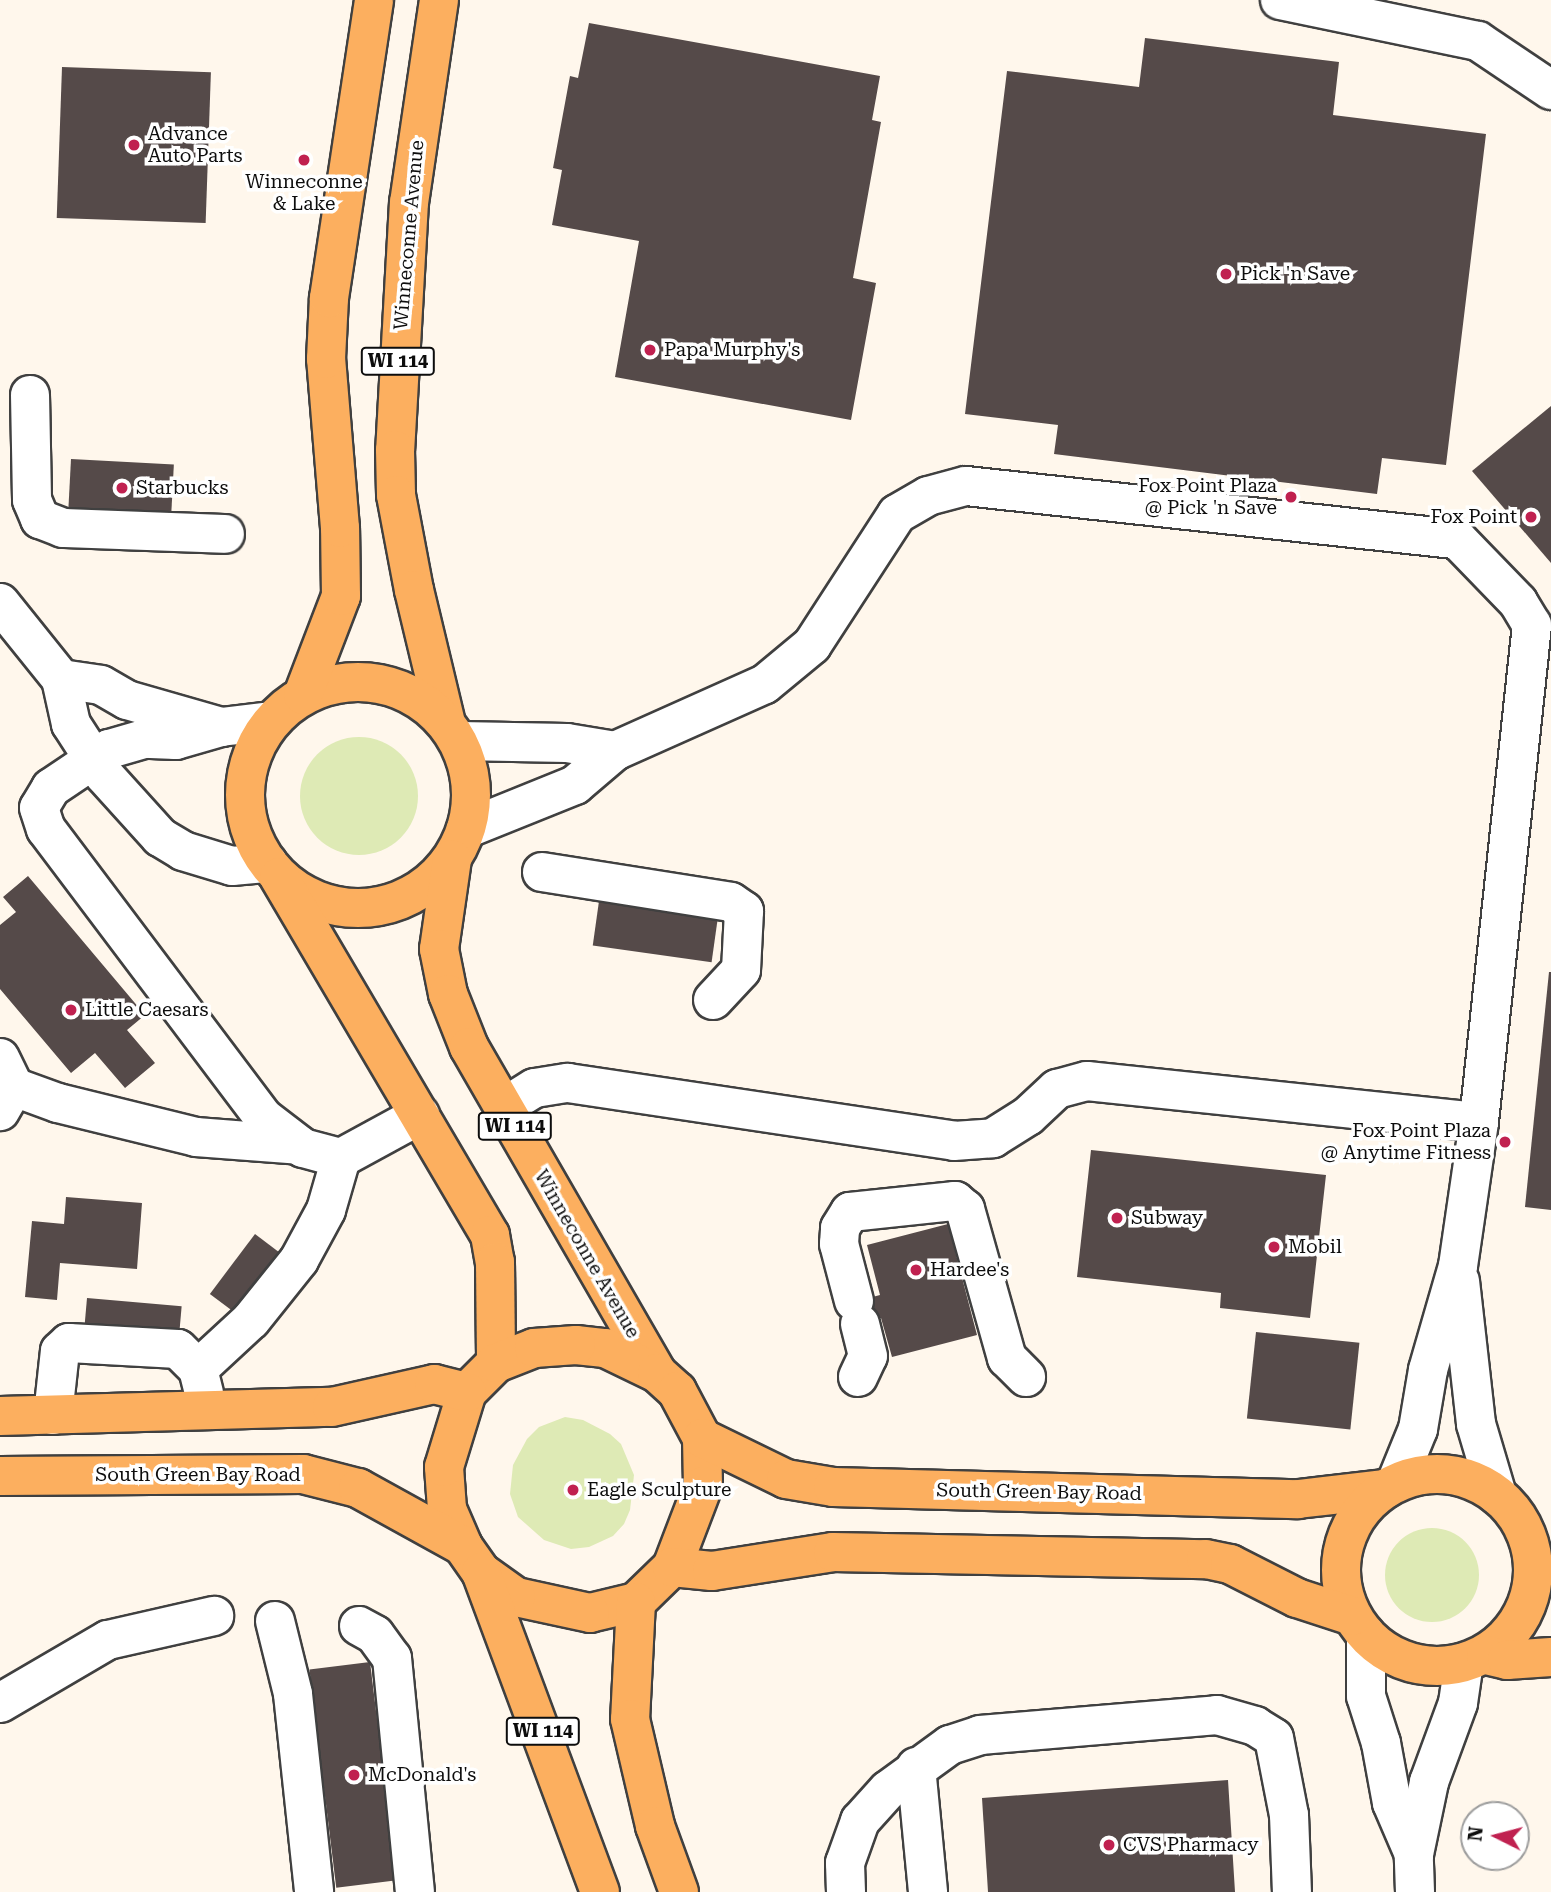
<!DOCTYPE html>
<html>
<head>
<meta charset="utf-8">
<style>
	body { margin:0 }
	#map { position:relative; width:1551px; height:1892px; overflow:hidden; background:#fff7ec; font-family:"Roboto Serif",serif }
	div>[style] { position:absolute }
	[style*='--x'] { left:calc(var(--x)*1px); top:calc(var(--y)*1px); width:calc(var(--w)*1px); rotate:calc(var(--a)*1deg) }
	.green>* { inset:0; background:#deeab5 }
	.round { border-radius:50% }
	.building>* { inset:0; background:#554a49; transform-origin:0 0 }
	.roads { filter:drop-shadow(2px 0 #404040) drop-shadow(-2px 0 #404040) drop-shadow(0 2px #404040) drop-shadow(0 -2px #404040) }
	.minor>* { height:38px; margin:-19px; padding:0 19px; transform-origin:19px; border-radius:19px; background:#fff }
	.major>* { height:38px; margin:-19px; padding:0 19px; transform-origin:19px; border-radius:19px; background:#fcaf5f }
	.major>.ring { margin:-19px; padding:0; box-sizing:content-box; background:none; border:38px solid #fcaf5f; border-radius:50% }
	.dots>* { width:19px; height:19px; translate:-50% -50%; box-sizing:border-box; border:4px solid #fff; border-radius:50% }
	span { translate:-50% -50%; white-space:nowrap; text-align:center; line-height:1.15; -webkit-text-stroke:7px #fff; paint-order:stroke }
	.shield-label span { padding:2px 5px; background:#fff; border:2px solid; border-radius:5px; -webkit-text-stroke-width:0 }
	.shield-label { font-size:18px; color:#0d0d0d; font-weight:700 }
	.poi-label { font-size:19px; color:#0d0d0d }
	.left { translate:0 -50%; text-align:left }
	.right { translate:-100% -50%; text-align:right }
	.street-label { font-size:19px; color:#0d0d0d }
	.north { position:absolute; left:1460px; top:1801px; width:70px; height:70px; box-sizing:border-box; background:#fff; border:2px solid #9e9e9e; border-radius:50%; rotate:276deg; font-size:19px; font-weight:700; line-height:28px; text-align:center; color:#0d0d0d }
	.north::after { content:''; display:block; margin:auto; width:24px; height:32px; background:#c02150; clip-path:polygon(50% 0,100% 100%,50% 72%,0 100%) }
</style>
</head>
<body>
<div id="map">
	<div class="green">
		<div class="round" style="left:300px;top:737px;width:118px;height:118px"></div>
		<div style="clip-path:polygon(565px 1417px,583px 1420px,610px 1434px,621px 1444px,634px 1475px,630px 1510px,624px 1524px,613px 1536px,589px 1547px,571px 1549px,544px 1540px,518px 1517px,510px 1494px,513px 1465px,527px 1439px,539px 1427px)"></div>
		<div class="round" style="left:1385px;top:1528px;width:94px;height:94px"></div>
	</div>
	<div class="building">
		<div style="clip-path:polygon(589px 23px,880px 76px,872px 120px,881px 122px,853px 278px,876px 283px,851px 420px,615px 377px,639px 241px,552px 225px,562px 170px,553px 168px,570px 76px,578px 78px)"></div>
		<div style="clip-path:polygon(1145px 38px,1339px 62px,1333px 115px,1486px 134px,1446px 465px,1382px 458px,1377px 494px,1054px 454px,1058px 425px,965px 414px,1007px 71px,1139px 87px)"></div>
		<div style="left:62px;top:67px;width:149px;height:151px;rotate:2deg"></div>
		<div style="clip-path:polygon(1551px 406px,1551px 563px,1472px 471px)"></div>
		<div style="left:71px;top:459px;width:103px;height:53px;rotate:3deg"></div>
		<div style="clip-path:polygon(28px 876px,145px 1015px,127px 1030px,155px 1063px,125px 1088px,95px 1053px,71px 1073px,0 989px,0 925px,16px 912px,3px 897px)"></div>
		<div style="left:600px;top:894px;width:120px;height:52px;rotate:8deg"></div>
		<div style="clip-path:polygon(1549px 972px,1551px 972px,1551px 1210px,1525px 1207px)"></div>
		<div style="clip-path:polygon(1091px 1150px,1326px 1175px,1310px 1318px,1220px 1308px,1221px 1293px,1077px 1277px)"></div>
		<div style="clip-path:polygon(66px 1197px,142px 1203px,137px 1269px,60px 1263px,57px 1300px,25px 1297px,32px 1221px,64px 1224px)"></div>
		<div style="clip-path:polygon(948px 1224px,977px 1335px,892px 1357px,881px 1318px,847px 1327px,842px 1305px,880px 1295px,867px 1245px)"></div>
		<div style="left:255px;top:1234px;width:36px;height:75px;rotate:37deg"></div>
		<div style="left:87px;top:1298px;width:95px;height:35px;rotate:5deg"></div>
		<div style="left:1256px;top:1332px;width:104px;height:87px;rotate:6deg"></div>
		<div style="left:370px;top:1662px;width:220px;height:61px;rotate:83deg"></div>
		<div style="clip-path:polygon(1228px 1780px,1235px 1892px,988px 1892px,982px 1798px)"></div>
	</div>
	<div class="roads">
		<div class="minor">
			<div style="--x:1280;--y:0;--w:202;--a:11.7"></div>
			<div style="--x:1478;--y:41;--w:88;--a:33.9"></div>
			<div style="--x:30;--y:395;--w:105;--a:88.9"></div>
			<div style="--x:32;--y:500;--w:21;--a:67"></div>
			<div style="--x:40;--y:519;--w:25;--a:21"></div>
			<div style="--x:63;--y:528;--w:162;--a:2.1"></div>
			<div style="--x:0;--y:603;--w:97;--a:51.2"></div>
			<div style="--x:61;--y:679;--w:46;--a:77.5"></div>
			<div style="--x:71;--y:724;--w:61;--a:57.1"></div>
			<div style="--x:104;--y:775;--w:84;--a:47.9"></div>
			<div style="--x:160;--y:837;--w:27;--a:31"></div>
			<div style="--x:183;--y:851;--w:51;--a:17"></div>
			<div style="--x:232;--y:866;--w:36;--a:-5"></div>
			<div style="--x:61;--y:679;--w:40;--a:8.5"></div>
			<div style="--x:101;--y:685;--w:30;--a:30"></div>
			<div style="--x:127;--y:700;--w:98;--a:16"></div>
			<div style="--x:221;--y:727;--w:50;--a:-6.8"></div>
			<div style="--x:221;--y:727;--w:47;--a:163.9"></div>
			<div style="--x:176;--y:740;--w:32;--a:-178"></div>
			<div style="--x:144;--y:739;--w:36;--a:164"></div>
			<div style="--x:109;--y:749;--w:70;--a:146.1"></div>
			<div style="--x:51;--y:788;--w:23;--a:121"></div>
			<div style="--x:39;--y:808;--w:22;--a:72"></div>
			<div style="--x:46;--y:829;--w:362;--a:53"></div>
			<div style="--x:264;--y:1118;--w:49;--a:37.6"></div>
			<div style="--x:303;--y:1148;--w:39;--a:15"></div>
			<div style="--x:459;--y:741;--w:108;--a:1.1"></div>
			<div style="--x:567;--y:743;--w:49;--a:9.5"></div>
			<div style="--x:466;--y:829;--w:118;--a:-22"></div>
			<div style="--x:575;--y:785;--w:52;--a:-40.4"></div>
			<div style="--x:615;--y:751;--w:164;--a:-24.1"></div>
			<div style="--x:765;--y:684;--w:61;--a:-39.7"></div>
			<div style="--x:812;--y:645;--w:156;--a:-57"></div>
			<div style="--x:897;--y:514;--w:36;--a:-30"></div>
			<div style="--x:928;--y:496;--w:39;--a:-15"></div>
			<div style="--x:966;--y:486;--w:494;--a:6.2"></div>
			<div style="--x:1457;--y:539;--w:88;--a:45.9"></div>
			<div style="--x:1518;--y:602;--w:27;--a:59"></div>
			<div style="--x:1532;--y:625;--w:500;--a:96.1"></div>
			<div style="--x:1479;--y:1122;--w:146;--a:98.3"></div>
			<div style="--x:1458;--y:1266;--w:108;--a:106.1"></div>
			<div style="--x:1428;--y:1370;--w:60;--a:99.6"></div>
			<div style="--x:1418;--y:1429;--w:58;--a:112.2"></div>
			<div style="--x:542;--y:872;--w:191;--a:9"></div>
			<div style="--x:731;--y:902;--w:16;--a:35"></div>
			<div style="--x:744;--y:911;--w:59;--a:92.9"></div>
			<div style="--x:741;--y:970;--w:41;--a:133"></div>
			<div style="--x:0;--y:1058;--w:32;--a:64"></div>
			<div style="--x:14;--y:1087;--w:28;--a:120"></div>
			<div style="--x:14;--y:1087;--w:47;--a:20"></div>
			<div style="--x:58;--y:1103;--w:142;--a:13.8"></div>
			<div style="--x:196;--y:1137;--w:103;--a:4.4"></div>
			<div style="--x:504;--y:1107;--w:36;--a:-32"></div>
			<div style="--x:535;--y:1088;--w:33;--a:-9"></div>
			<div style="--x:568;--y:1083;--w:390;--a:8.5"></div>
			<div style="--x:954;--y:1141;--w:39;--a:-4"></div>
			<div style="--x:993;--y:1138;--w:41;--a:-32.2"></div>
			<div style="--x:1028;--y:1116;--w:40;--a:-43"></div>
			<div style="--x:1057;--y:1089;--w:31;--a:-15"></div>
			<div style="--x:1087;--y:1081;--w:394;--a:6"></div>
			<div style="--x:1460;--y:1281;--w:144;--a:83.6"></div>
			<div style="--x:1476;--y:1424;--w:74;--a:73.5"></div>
			<div style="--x:854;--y:1301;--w:59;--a:-104.7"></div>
			<div style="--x:839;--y:1244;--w:16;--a:-86"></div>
			<div style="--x:840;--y:1228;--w:19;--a:-58"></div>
			<div style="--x:850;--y:1212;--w:106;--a:-6"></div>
			<div style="--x:955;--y:1201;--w:13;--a:39"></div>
			<div style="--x:965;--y:1209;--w:155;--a:74.3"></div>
			<div style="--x:1007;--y:1358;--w:27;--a:45"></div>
			<div style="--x:198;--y:1369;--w:72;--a:-42.8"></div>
			<div style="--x:251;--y:1320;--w:77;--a:-51.3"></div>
			<div style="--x:299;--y:1260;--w:57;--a:-61.6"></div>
			<div style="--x:326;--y:1210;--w:54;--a:-73.9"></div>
			<div style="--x:341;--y:1158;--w:90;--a:-28.6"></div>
			<div style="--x:858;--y:1377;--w:23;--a:-65"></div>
			<div style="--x:868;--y:1356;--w:33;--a:-104"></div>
			<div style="--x:53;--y:1415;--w:64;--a:-83.8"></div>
			<div style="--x:60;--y:1351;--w:12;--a:-42"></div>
			<div style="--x:69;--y:1343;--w:109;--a:3.2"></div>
			<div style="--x:178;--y:1349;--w:28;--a:45"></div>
			<div style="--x:198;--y:1369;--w:25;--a:76"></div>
			<div style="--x:275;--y:1621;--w:75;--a:76.1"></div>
			<div style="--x:293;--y:1694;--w:199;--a:83.9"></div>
			<div style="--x:359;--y:1626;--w:18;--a:29"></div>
			<div style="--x:375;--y:1635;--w:29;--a:54"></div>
			<div style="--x:392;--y:1658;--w:235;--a:84.4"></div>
			<div style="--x:1366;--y:1635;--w:61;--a:90"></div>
			<div style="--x:1366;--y:1696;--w:49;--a:72.3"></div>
			<div style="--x:1381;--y:1743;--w:61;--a:79.6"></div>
			<div style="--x:1392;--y:1803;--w:56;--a:66.7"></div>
			<div style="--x:0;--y:1703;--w:125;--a:-30.3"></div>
			<div style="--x:108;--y:1640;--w:109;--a:-12.8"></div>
			<div style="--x:916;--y:1767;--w:126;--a:84.5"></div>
			<div style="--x:846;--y:1892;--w:29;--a:-92"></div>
			<div style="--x:845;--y:1863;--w:45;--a:-70.3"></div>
			<div style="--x:860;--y:1821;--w:42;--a:-47.9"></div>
			<div style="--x:888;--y:1790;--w:77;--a:-36"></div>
			<div style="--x:950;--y:1745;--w:32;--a:-18"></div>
			<div style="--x:980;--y:1735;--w:238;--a:-4.8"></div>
			<div style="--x:1217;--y:1715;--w:40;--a:16"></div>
			<div style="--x:1255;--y:1726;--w:22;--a:32"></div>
			<div style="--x:1274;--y:1738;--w:78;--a:79"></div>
			<div style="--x:1289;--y:1815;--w:77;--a:87.8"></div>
			<div style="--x:1415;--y:1892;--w:38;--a:-92"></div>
			<div style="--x:1414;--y:1854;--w:74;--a:-78.2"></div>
			<div style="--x:1429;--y:1782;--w:84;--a:-69.8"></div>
			<div style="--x:1458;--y:1703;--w:41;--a:-81.7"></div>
		</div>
		<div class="major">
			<div style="--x:439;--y:0;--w:204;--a:98.4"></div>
			<div style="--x:409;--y:202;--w:248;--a:93.2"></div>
			<div style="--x:395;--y:450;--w:45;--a:88.7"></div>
			<div style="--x:396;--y:495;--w:97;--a:79.3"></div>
			<div style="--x:414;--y:590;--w:133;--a:76.5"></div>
			<div class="ring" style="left:245px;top:682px;width:188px;height:188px"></div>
			<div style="--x:303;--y:695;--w:106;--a:-69"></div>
			<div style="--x:341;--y:596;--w:68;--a:-90.8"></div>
			<div style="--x:340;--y:528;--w:170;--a:-94.7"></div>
			<div style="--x:326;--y:359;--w:61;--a:-87.2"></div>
			<div style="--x:329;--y:298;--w:301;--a:-81.4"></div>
			<div style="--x:452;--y:859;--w:91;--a:98.2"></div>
			<div style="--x:439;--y:949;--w:46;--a:78.7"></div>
			<div style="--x:448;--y:994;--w:57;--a:68.4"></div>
			<div style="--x:469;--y:1047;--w:374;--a:60"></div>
			<div style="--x:279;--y:877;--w:416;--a:59.5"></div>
			<div style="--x:490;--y:1235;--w:27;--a:80"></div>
			<div style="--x:495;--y:1262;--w:101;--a:89.4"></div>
			<div style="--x:576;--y:1345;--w:29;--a:6"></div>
			<div style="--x:605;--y:1348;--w:58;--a:25.7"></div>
			<div style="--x:657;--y:1373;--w:27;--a:42"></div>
			<div style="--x:677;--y:1391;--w:53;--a:62"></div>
			<div style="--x:702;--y:1438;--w:48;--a:88.8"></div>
			<div style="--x:703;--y:1486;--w:87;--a:110.9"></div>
			<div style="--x:672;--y:1567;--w:50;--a:135.8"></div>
			<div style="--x:636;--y:1602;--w:47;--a:166.6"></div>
			<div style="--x:590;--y:1613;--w:76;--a:-167.8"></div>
			<div style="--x:516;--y:1597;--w:43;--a:-144.5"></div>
			<div style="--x:481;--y:1572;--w:32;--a:-125"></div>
			<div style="--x:463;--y:1546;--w:40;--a:-113.4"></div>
			<div style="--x:447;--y:1509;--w:42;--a:-94.1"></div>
			<div style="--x:444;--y:1467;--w:78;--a:-73"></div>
			<div style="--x:467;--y:1392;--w:41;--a:-45"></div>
			<div style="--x:496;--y:1363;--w:41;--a:-21.5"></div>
			<div style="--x:534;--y:1348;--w:42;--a:-4.1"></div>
			<div style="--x:0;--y:1416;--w:332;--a:-1.6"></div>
			<div style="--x:332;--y:1407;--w:105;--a:-12.7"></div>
			<div style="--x:434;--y:1384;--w:34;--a:14"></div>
			<div style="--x:702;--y:1438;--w:93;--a:26"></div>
			<div style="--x:786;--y:1479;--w:48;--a:9.7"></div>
			<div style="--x:833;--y:1487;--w:465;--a:1.5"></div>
			<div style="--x:1298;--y:1499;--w:88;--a:-6.6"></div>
			<div class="ring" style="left:1341px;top:1474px;width:154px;height:154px"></div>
			<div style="--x:0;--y:1476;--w:303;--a:-0.4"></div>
			<div style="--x:303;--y:1474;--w:57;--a:14.3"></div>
			<div style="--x:358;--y:1488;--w:120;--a:28.9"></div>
			<div style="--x:672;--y:1567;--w:40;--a:5.7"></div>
			<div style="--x:712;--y:1571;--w:122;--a:-8.9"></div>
			<div style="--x:833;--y:1552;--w:373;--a:1.1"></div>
			<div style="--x:1206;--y:1559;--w:25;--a:12"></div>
			<div style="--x:1230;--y:1564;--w:75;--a:26.9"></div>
			<div style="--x:1297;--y:1598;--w:58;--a:18.1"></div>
			<div style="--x:481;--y:1572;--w:341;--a:69.6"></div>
			<div style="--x:636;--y:1602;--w:117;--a:92.9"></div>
			<div style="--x:630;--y:1719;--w:110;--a:76.8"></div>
			<div style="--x:655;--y:1826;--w:70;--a:70"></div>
			<div style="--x:1486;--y:1655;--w:22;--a:13"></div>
			<div style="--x:1507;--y:1660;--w:44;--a:-3.9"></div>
		</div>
	</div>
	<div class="dots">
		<div style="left:134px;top:145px;background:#c02150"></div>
		<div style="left:304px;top:160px;background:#c02150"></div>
		<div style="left:1226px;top:274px;background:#c02150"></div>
		<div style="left:650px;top:350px;background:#c02150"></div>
		<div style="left:122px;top:488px;background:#c02150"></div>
		<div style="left:1291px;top:497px;background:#c02150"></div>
		<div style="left:1531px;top:517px;background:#c02150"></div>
		<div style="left:71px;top:1010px;background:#c02150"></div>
		<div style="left:1505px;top:1142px;background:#c02150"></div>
		<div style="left:1117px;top:1218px;background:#c02150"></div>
		<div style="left:1274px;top:1247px;background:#c02150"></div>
		<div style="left:916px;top:1270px;background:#c02150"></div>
		<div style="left:573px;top:1490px;background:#c02150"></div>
		<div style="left:354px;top:1775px;background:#c02150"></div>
		<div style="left:1109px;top:1845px;background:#c02150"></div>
	</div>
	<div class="shield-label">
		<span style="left:398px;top:361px">WI 114</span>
		<span style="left:515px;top:1126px">WI 114</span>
		<span style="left:543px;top:1731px">WI 114</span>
	</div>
	<div class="poi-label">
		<span class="left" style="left:148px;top:145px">Advance<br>Auto Parts</span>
		<span style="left:304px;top:193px">Winneconne<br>&amp; Lake</span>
		<span class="left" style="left:1240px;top:274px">Pick 'n Save</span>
		<span class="left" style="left:664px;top:350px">Papa Murphy's</span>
		<span class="right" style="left:1277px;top:497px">Fox Point Plaza<br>@ Pick 'n Save</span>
		<span class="left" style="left:136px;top:488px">Starbucks</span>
		<span class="right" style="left:1517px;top:517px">Fox Point</span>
		<span class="left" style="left:85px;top:1010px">Little Caesars</span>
		<span class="right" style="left:1491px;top:1142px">Fox Point Plaza<br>@ Anytime Fitness</span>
		<span class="left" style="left:1131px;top:1218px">Subway</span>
		<span class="left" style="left:1288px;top:1247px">Mobil</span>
		<span class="left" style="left:930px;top:1270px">Hardee's</span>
		<span class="left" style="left:587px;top:1490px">Eagle Sculpture</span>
		<span class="left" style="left:368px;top:1775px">McDonald's</span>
		<span class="left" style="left:1123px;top:1845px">CVS Pharmacy</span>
	</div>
	<div class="street-label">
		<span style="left:409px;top:235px;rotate:-85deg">Winneconne Avenue</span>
		<span style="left:587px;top:1254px;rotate:60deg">Winneconne Avenue</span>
		<span style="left:198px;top:1475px">South Green Bay Road</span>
		<span style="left:1039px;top:1492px;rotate:1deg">South Green Bay Road</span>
	</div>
	<div class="north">N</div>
</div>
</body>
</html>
